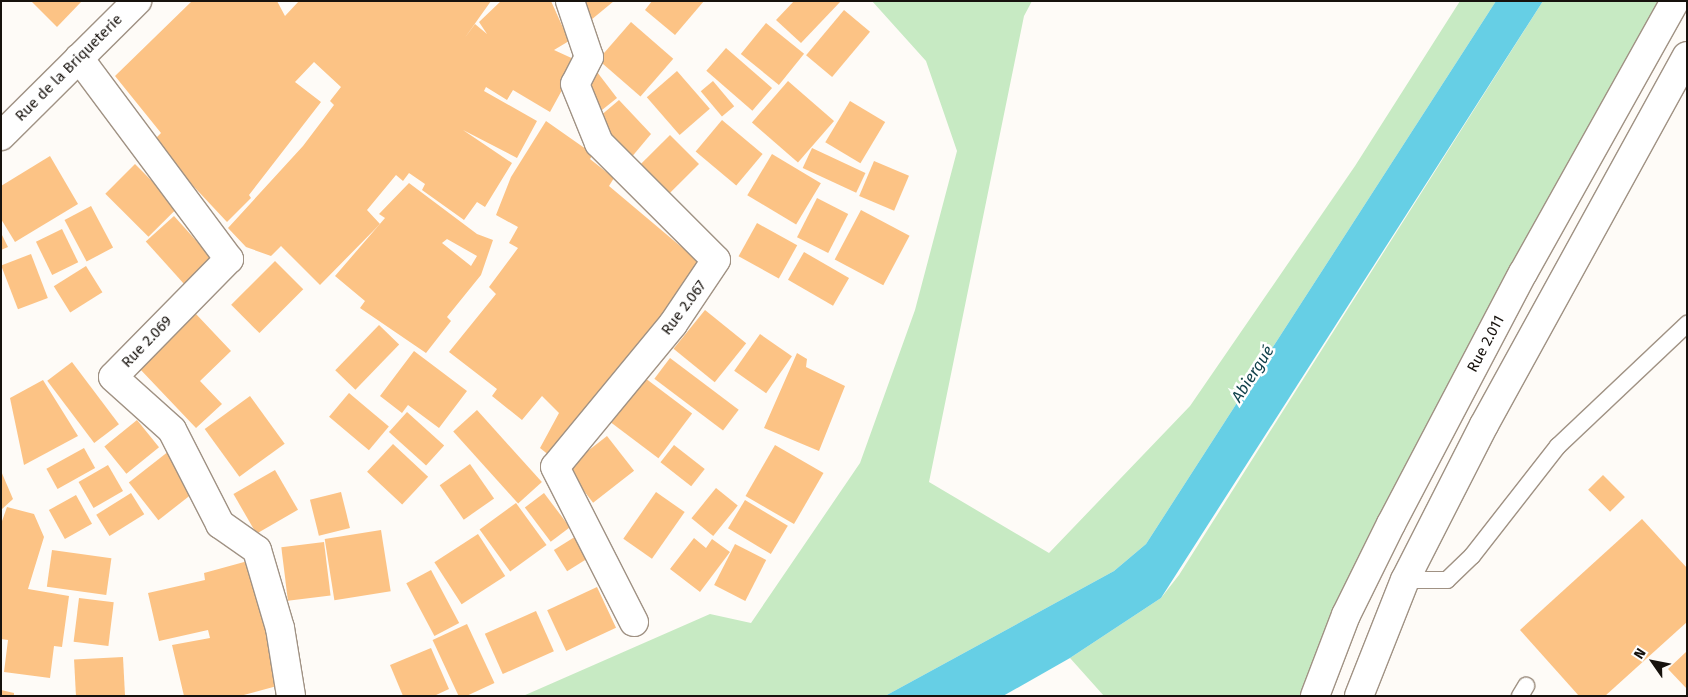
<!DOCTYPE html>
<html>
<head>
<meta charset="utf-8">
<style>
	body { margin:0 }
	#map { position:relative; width:1688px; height:697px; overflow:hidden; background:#fefbf7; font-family:"Fira Sans",sans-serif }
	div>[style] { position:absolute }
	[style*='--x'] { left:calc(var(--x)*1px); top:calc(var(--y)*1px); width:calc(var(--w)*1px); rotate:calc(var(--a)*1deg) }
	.green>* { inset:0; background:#c7eac3 }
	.water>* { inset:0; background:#66cfe5 }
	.building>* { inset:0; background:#fcc385; transform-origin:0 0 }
	.roads { filter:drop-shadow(1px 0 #a09284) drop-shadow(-1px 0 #a09284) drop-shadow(0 1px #a09284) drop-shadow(0 -1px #a09284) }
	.service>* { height:16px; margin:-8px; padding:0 8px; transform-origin:8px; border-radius:8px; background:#fff }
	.minor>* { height:28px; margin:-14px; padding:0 14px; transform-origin:14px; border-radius:14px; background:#fff }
	.tertiary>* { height:28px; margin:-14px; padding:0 14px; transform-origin:14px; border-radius:14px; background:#fff }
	span { translate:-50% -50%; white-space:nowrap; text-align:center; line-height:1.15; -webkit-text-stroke:5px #fff; paint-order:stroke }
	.street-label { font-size:15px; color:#17120d }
	.water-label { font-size:16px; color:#12424c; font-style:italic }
	.frame { position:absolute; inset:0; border:2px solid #17120d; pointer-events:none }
	.north { position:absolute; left:1628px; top:637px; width:50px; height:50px; -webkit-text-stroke:4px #fff; paint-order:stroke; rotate:303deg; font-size:14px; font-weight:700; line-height:20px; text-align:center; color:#17120d }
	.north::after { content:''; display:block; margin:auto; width:18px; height:22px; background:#17120d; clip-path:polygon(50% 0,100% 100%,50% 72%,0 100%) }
</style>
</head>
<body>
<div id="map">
	<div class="green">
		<div style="clip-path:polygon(872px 1px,1032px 1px,1024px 16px,929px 482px,1049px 553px,1190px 406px,1355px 166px,1460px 1px,1496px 1px,1146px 544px,1114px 571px,885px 696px,523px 696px,710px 614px,751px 623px,860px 463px,915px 310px,957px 151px,926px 61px)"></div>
		<div style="clip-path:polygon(1543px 1px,1675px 1px,1315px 696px,1104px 696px,1070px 658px,1161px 598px,1179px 575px)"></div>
	</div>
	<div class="water">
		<div style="clip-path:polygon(1496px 1px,1543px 1px,1161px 598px,1070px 658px,1003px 696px,885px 696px,1114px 571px,1146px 544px)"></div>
	</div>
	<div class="building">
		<div style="clip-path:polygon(31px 1px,82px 1px,57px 27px)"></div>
		<div style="clip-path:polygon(192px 1px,277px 1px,285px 16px,299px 1px,491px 1px,464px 39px,475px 24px,487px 34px,479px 22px,501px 1px,551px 1px,569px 41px,554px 50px,578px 61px,550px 112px,513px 90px,507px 100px,486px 87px,484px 91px,537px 121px,517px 158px,463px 130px,512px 163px,485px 207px,477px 202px,464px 220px,422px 190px,425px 184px,409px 173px,403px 181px,396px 175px,367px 210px,380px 224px,320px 285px,281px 246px,271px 256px,246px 247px,228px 228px,303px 146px,334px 105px,330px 101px,341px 87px,314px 62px,295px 82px,321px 102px,249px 195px,251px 198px,227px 222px,152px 142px,161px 133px,115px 76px)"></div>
		<div style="clip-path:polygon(575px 1px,614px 1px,591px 20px)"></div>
		<div style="clip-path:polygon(652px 1px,704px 1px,675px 35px,645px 10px)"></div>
		<div style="clip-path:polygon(794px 1px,841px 1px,801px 43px,776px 20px)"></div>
		<div style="left:844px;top:10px;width:34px;height:59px;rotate:40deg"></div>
		<div style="left:631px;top:22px;width:56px;height:50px;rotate:41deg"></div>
		<div style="left:766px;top:23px;width:49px;height:40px;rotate:39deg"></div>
		<div style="left:726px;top:48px;width:61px;height:30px;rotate:41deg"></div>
		<div style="clip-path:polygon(594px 68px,617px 98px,597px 114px,580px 80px)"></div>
		<div style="left:677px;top:71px;width:50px;height:40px;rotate:49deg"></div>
		<div style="left:713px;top:81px;width:33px;height:16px;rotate:50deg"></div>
		<div style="left:788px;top:81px;width:61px;height:55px;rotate:41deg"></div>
		<div style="clip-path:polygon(619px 100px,651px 134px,625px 165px,599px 117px)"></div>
		<div style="left:850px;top:101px;width:41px;height:48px;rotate:31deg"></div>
		<div style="left:722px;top:120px;width:53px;height:41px;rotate:40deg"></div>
		<div style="clip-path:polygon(546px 121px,593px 154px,590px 159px,614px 178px,609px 186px,704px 266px,550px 456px,540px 448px,559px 413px,542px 396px,522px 420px,492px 396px,497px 389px,449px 352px,496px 294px,489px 287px,518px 248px,509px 243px,518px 227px,496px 215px,511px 177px)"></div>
		<div style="left:670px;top:135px;width:41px;height:44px;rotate:45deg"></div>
		<div style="left:812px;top:148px;width:59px;height:22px;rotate:25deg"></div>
		<div style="left:772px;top:154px;width:57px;height:48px;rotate:31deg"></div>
		<div style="clip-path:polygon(50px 156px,78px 204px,15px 242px,1px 219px,1px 186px)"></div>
		<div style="left:874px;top:161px;width:38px;height:38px;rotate:23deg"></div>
		<div style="left:135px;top:164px;width:61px;height:42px;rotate:45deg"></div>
		<div style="clip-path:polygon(evenodd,409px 183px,477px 234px,493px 240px,481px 275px,447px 317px,451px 321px,426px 353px,360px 308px,365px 301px,335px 276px,385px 218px,379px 214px,409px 183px,447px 239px,477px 256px,471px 266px,442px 243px,447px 239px)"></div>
		<div style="left:817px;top:198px;width:35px;height:44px;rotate:27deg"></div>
		<div style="left:91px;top:206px;width:47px;height:30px;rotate:62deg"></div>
		<div style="left:861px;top:210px;width:55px;height:56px;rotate:28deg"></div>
		<div style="left:174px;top:216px;width:63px;height:38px;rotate:48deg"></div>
		<div style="left:757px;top:223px;width:46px;height:38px;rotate:29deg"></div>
		<div style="left:62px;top:229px;width:37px;height:29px;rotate:64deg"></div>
		<div style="clip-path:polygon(1px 233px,8px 247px,1px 250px)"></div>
		<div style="left:804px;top:252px;width:52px;height:32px;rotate:30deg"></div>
		<div style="left:31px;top:254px;width:47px;height:32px;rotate:69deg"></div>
		<div style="left:275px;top:261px;width:40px;height:62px;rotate:45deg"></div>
		<div style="left:86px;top:266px;width:31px;height:38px;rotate:58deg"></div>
		<div style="left:705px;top:310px;width:53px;height:50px;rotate:39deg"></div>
		<div style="clip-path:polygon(196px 314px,231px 351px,200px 381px,222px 404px,196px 428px,139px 368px)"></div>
		<div style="left:379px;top:325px;width:28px;height:63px;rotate:44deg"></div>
		<div style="left:760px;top:334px;width:39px;height:45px;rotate:35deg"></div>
		<div style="clip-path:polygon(414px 351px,467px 391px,439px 428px,408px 405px,402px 413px,380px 396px)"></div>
		<div style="clip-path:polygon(797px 353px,807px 359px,806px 367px,845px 386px,819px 451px,764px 428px)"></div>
		<div style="left:670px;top:358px;width:86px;height:26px;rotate:37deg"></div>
		<div style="left:72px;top:362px;width:78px;height:31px;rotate:53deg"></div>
		<div style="left:645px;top:378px;width:59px;height:56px;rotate:37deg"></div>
		<div style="clip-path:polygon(43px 380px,78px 436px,24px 465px,10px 398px)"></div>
		<div style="left:349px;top:393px;width:52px;height:31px;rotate:40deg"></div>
		<div style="left:250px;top:396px;width:59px;height:56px;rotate:54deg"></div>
		<div style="left:477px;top:410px;width:97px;height:32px;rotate:48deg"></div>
		<div style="left:407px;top:412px;width:50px;height:27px;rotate:42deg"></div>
		<div style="left:137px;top:420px;width:35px;height:42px;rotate:51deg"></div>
		<div style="left:607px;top:436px;width:44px;height:52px;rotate:52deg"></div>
		<div style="left:393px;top:444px;width:48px;height:38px;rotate:43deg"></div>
		<div style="left:674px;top:445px;width:39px;height:22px;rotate:38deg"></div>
		<div style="left:775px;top:445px;width:56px;height:59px;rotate:30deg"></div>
		<div style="left:84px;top:448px;width:23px;height:43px;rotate:61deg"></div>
		<div style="left:169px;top:451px;width:48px;height:51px;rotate:52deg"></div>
		<div style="left:470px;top:464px;width:42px;height:37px;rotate:55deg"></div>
		<div style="left:108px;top:465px;width:30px;height:34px;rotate:60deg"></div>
		<div style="left:275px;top:470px;width:46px;height:48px;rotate:60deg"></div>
		<div style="clip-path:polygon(1px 471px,13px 499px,1px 510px)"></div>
		<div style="left:1603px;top:475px;width:31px;height:21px;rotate:45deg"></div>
		<div style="left:716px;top:488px;width:28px;height:39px;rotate:39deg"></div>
		<div style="left:341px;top:492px;width:37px;height:32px;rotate:76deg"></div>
		<div style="left:656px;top:492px;width:35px;height:57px;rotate:35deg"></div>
		<div style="left:131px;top:493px;width:25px;height:41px;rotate:58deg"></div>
		<div style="left:544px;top:493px;width:43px;height:24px;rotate:53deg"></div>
		<div style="left:76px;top:495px;width:33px;height:31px;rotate:61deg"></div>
		<div style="left:745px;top:500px;width:50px;height:33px;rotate:31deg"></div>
		<div style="left:516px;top:503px;width:52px;height:45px;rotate:54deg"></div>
		<div style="clip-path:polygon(7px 507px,34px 514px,44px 537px,28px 589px,69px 596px,62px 647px,54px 646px,50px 678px,4px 672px,8px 640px,1px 639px,1px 524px)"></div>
		<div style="clip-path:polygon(1642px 519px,1687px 568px,1687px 622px,1605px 696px,1579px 696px,1520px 630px)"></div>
		<div style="left:381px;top:530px;width:62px;height:57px;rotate:81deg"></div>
		<div style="left:581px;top:533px;width:25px;height:32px;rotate:58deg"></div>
		<div style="left:478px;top:534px;width:50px;height:52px;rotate:57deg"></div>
		<div style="clip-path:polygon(694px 538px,706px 548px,712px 539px,730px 552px,700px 592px,670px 569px)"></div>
		<div style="left:324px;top:542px;width:54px;height:43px;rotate:83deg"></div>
		<div style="left:735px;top:544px;width:35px;height:46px;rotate:27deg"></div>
		<div style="left:52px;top:550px;width:60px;height:37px;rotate:8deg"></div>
		<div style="clip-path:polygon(259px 558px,288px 683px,240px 696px,184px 696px,172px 645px,210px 638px,208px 630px,159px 641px,148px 593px,205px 580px,204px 573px)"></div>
		<div style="left:431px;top:570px;width:60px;height:28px;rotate:62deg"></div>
		<div style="left:597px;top:587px;width:45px;height:55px;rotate:65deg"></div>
		<div style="left:79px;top:598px;width:35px;height:44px;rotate:7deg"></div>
		<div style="left:536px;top:611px;width:44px;height:56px;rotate:66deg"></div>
		<div style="left:467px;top:624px;width:65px;height:38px;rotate:65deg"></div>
		<div style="clip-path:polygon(431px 648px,449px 689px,434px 696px,403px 696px,390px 665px)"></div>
		<div style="clip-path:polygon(1687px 651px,1687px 689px,1668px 669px)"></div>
		<div style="left:123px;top:657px;width:39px;height:49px;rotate:87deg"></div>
		<div style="clip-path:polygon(1px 690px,14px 693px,14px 696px,1px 696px)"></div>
	</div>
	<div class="roads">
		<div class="service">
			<div style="--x:1405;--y:580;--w:42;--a:0"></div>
			<div style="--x:1447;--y:580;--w:35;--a:-44"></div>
			<div style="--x:1472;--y:556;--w:140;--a:-52"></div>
			<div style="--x:1558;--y:446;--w:178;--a:-43.4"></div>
			<div style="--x:1520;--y:696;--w:12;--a:-59"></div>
		</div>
		<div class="minor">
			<div style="--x:570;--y:1;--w:59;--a:71.3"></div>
			<div style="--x:589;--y:57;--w:30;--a:117"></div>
			<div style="--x:575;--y:84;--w:64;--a:67.9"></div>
			<div style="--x:599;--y:143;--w:165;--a:45"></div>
			<div style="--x:716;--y:260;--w:77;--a:123.9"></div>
			<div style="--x:673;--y:324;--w:185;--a:129.5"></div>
			<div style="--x:555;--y:467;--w:174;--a:63"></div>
			<div style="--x:79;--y:58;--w:251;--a:53.3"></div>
			<div style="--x:229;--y:259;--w:165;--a:134.5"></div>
			<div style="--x:113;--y:377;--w:79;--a:41.9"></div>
			<div style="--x:172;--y:430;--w:106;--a:62.9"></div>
			<div style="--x:220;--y:524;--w:45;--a:35.1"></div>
			<div style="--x:257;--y:550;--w:81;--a:73.6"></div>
			<div style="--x:280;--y:628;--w:69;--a:80.8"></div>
			<div style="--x:1;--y:136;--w:192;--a:-44.8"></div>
		</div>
		<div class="tertiary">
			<div style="--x:1315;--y:696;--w:87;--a:-69.1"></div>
			<div style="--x:1346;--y:615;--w:102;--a:-63.7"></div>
			<div style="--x:1391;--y:524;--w:284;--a:-62.3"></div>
			<div style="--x:1523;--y:273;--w:312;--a:-60.8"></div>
			<div style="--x:1359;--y:696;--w:125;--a:-68.4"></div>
			<div style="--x:1405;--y:580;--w:174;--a:-63"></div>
			<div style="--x:1484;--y:425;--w:421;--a:-61.2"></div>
		</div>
	</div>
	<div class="street-label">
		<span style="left:69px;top:68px;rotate:-45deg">Rue de la Briqueterie</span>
		<span style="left:684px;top:308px;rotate:-53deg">Rue 2.067</span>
		<span style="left:147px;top:342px;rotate:-46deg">Rue 2.069</span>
		<span style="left:1486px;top:344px;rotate:-62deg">Rue 2.011</span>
	</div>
	<div class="water-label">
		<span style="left:1253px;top:374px;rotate:-57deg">Abiergué</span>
	</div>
	<div class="frame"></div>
	<div class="north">N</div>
</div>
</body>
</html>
